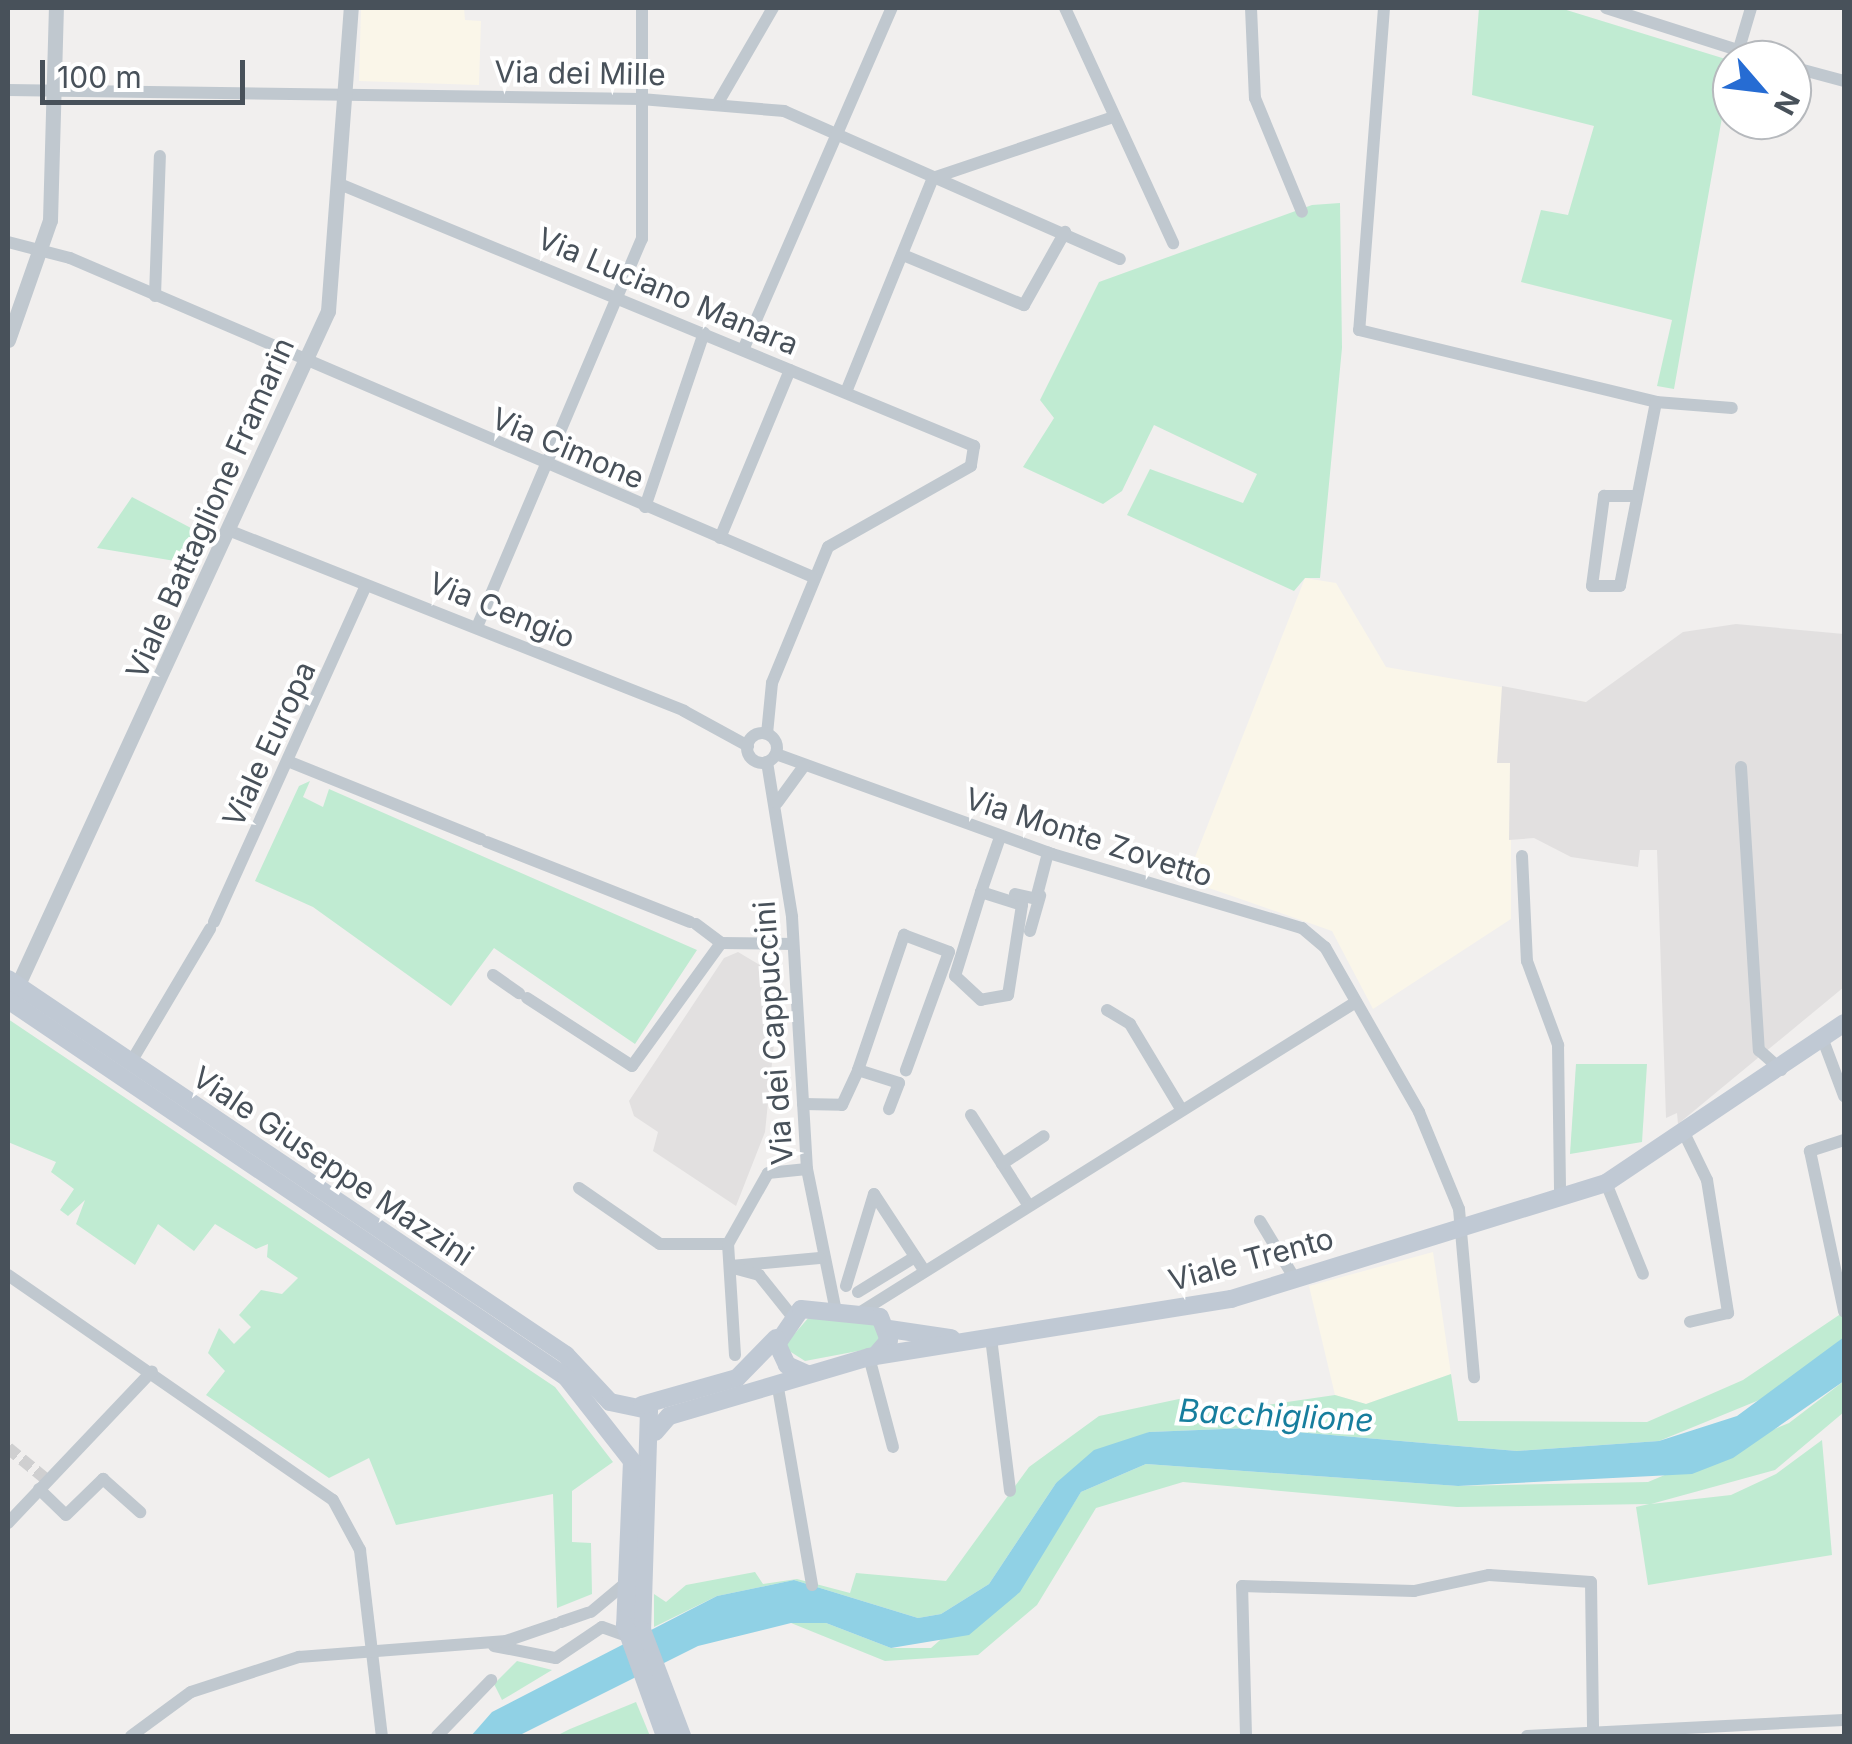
<!DOCTYPE html>
<html>
<head>
<meta charset="utf-8">
<style>
	body { margin:0 }
	#map { position:relative; width:1852px; height:1744px; overflow:hidden; background:#f1efee; font-family:Inter,sans-serif }
	div>[style] { position:absolute }
	[style*='--x'] { left:calc(var(--x)*1px); top:calc(var(--y)*1px); width:calc(var(--w)*1px); rotate:calc(var(--a)*1deg) }
	.commercial>* { inset:0; background:#faf6e9 }
	.education>* { inset:0; background:#e2e0e0 }
	.green>* { inset:0; background:#c0ebd2 }
	.water>* { inset:0; background:#90d1e5 }
	.minor-tunnel>* { height:12px; margin-top:-6px; transform-origin:0; background:repeating-linear-gradient(90deg,#cfcfd0 0 12px,transparent 0 18px) }
	.minor>* { height:12px; margin:-6px; padding:0 6px; transform-origin:6px; border-radius:6px; background:#c0c8cf }
	.minor>.ring { margin:-6px; padding:0; box-sizing:content-box; background:none; border:12px solid #c0c8cf; border-radius:50% }
	.tertiary>* { height:15px; margin:-7.5px; padding:0 7.5px; transform-origin:7.5px; border-radius:7.5px; background:#c0c8cf }
	.secondary>* { height:18px; margin:-9px; padding:0 9px; transform-origin:9px; border-radius:9px; background:#c0c9d4 }
	span { translate:-50% -50%; white-space:nowrap; text-align:center; line-height:1.15; -webkit-text-stroke:8px #fff; paint-order:stroke }
	.street-label { font-size:30px; color:#48515a }
	.water-label { font-size:32px; color:#177e9e; font-style:italic }
	.frame { position:absolute; inset:0; border:10px solid #48515a; pointer-events:none }
	.north { position:absolute; left:1712px; top:40px; width:100px; height:100px; box-sizing:border-box; background:#fff; border:2px solid #b6b9bd; border-radius:50%; rotate:118deg; font-size:28px; font-weight:700; line-height:40px; text-align:center; color:#48515a }
	.north::after { content:''; display:block; margin:auto; width:35px; height:45px; background:#266cd3; clip-path:polygon(50% 0,100% 100%,50% 72%,0 100%) }
	.scale { position:absolute; left:40px; top:60px; width:205px; height:45px; box-sizing:border-box; border:5px solid #48515a; border-top:0; padding-left:12px; font-size:30px; line-height:35px; white-space:nowrap; color:#48515a; -webkit-text-stroke:8px #fff; paint-order:stroke }
</style>
</head>
<body>
<div id="map">
	<div class="commercial">
		<div style="clip-path:polygon(361px 8px,464px 8px,465px 20px,481px 21px,479px 85px,359px 81px)"></div>
		<div style="clip-path:polygon(1305px 578px,1336px 583px,1386px 667px,1586px 702px,1511px 750px,1511px 919px,1373px 1009px,1332px 931px,1186px 880px)"></div>
		<div style="clip-path:polygon(1433px 1252px,1451px 1374px,1366px 1404px,1335px 1395px,1309px 1286px)"></div>
	</div>
	<div class="education">
		<div style="clip-path:polygon(1736px 624px,1844px 634px,1844px 987px,1678px 1124px,1677px 1113px,1666px 1118px,1657px 850px,1640px 850px,1638px 867px,1571px 857px,1534px 838px,1509px 840px,1510px 763px,1497px 763px,1502px 686px,1586px 702px,1683px 632px)"></div>
		<div style="clip-path:polygon(738px 952px,773px 973px,778px 1004px,765px 1132px,736px 1206px,653px 1151px,658px 1132px,634px 1116px,629px 1101px,724px 958px)"></div>
	</div>
	<div class="green">
		<div style="clip-path:polygon(1479px 8px,1560px 8px,1732px 61px,1674px 389px,1657px 386px,1672px 320px,1521px 282px,1541px 210px,1568px 215px,1594px 126px,1472px 95px)"></div>
		<div style="clip-path:polygon(1340px 203px,1342px 348px,1320px 578px,1305px 578px,1294px 591px,1127px 515px,1150px 469px,1243px 503px,1257px 474px,1154px 425px,1122px 491px,1103px 504px,1023px 467px,1054px 418px,1040px 400px,1099px 282px,1312px 205px)"></div>
		<div style="clip-path:polygon(132px 497px,210px 538px,181px 562px,97px 548px)"></div>
		<div style="clip-path:polygon(310px 781px,303px 797px,323px 807px,329px 789px,697px 950px,635px 1044px,494px 948px,451px 1006px,313px 907px,255px 881px,299px 786px)"></div>
		<div style="clip-path:polygon(8px 1019px,555px 1387px,613px 1462px,572px 1491px,572px 1542px,591px 1543px,592px 1594px,557px 1608px,553px 1494px,396px 1525px,369px 1458px,329px 1478px,206px 1395px,225px 1371px,208px 1353px,219px 1328px,234px 1344px,251px 1327px,239px 1315px,261px 1290px,282px 1294px,298px 1278px,267px 1257px,268px 1244px,256px 1249px,215px 1224px,194px 1251px,158px 1224px,135px 1265px,76px 1224px,85px 1200px,68px 1216px,60px 1210px,74px 1189px,51px 1172px,56px 1162px,8px 1142px)"></div>
		<div style="clip-path:polygon(1576px 1064px,1647px 1064px,1642px 1142px,1570px 1154px)"></div>
		<div style="clip-path:polygon(1842px 1313px,1844px 1337px,1774px 1394px,1659px 1441px,1517px 1451px,1249px 1428px,1149px 1432px,1056px 1483px,989px 1584px,941px 1614px,918px 1618px,794px 1580px,717px 1596px,654px 1627px,654px 1594px,666px 1602px,686px 1585px,755px 1572px,763px 1584px,797px 1579px,850px 1593px,856px 1573px,946px 1581px,1029px 1467px,1099px 1416px,1179px 1399px,1225px 1411px,1335px 1395px,1366px 1404px,1451px 1374px,1458px 1421px,1647px 1422px,1743px 1380px)"></div>
		<div style="clip-path:polygon(810px 1316px,872px 1321px,883px 1332px,874px 1348px,805px 1361px,783px 1347px)"></div>
		<div style="clip-path:polygon(1844px 1381px,1844px 1412px,1775px 1470px,1651px 1504px,1731px 1495px,1776px 1474px,1822px 1440px,1832px 1555px,1648px 1585px,1636px 1507px,1649px 1504px,1457px 1507px,1183px 1482px,1096px 1508px,1037px 1605px,978px 1655px,885px 1661px,791px 1623px,826px 1623px,891px 1648px,931px 1648px,1047px 1546px,1081px 1492px,1146px 1464px,1458px 1486px,1648px 1482px,1789px 1423px)"></div>
		<div style="clip-path:polygon(517px 1661px,552px 1670px,502px 1700px,494px 1684px)"></div>
		<div style="clip-path:polygon(636px 1702px,650px 1736px,556px 1736px,570px 1729px)"></div>
	</div>
	<div class="water">
		<div style="clip-path:polygon(1844px 1337px,1844px 1381px,1733px 1458px,1692px 1474px,1458px 1486px,1146px 1464px,1081px 1492px,1020px 1592px,969px 1635px,891px 1648px,826px 1623px,791px 1623px,698px 1646px,518px 1736px,471px 1736px,492px 1712px,717px 1596px,794px 1580px,918px 1618px,941px 1614px,989px 1584px,1056px 1483px,1094px 1450px,1149px 1432px,1249px 1428px,1517px 1451px,1659px 1441px,1737px 1416px)"></div>
	</div>
	<div class="minor-tunnel">
		<div style="--x:8;--y:1448;--w:50;--a:39.4"></div>
	</div>
	<div class="minor">
		<div style="--x:1065;--y:8;--w:259;--a:65.3"></div>
		<div style="--x:1251;--y:8;--w:90;--a:87.5"></div>
		<div style="--x:1255;--y:98;--w:123;--a:67.6"></div>
		<div style="--x:1384;--y:8;--w:323;--a:94.4"></div>
		<div style="--x:1359;--y:330;--w:306;--a:13.6"></div>
		<div style="--x:1656;--y:402;--w:187;--a:101.1"></div>
		<div style="--x:1620;--y:586;--w:28;--a:180"></div>
		<div style="--x:1592;--y:586;--w:91;--a:-82.4"></div>
		<div style="--x:1604;--y:496;--w:33;--a:0"></div>
		<div style="--x:1606;--y:8;--w:171;--a:17.7"></div>
		<div style="--x:1738;--y:52;--w:46;--a:-73.5"></div>
		<div style="--x:1792;--y:67;--w:54;--a:15.1"></div>
		<div style="--x:8;--y:90;--w:633;--a:0.81"></div>
		<div style="--x:641;--y:99;--w:144;--a:4.8"></div>
		<div style="--x:784;--y:111;--w:367;--a:23.8"></div>
		<div style="--x:719;--y:101;--w:108;--a:-59.9"></div>
		<div style="--x:933;--y:178;--w:190;--a:-18.7"></div>
		<div style="--x:342;--y:185;--w:684;--a:22.44"></div>
		<div style="--x:974;--y:446;--w:20;--a:99"></div>
		<div style="--x:971;--y:466;--w:164;--a:150.5"></div>
		<div style="--x:828;--y:547;--w:147;--a:112.4"></div>
		<div style="--x:772;--y:683;--w:51;--a:95.6"></div>
		<div style="--x:8;--y:242;--w:64;--a:14.5"></div>
		<div style="--x:70;--y:258;--w:806;--a:23.23"></div>
		<div style="--x:903;--y:255;--w:131;--a:22.5"></div>
		<div style="--x:1024;--y:305;--w:84;--a:-60.7"></div>
		<div style="--x:155;--y:296;--w:140;--a:-88"></div>
		<div style="--x:743;--y:350;--w:373;--a:-66.5"></div>
		<div style="--x:846;--y:392;--w:231;--a:-67.9"></div>
		<div style="--x:1656;--y:402;--w:76;--a:4.5"></div>
		<div style="--x:645;--y:507;--w:184;--a:-71.3"></div>
		<div style="--x:233;--y:532;--w:485;--a:21.6"></div>
		<div style="--x:684;--y:711;--w:73;--a:28.7"></div>
		<div style="--x:720;--y:538;--w:182;--a:-67.4"></div>
		<div style="--x:477;--y:627;--w:422;--a:-67"></div>
		<div style="--x:642;--y:239;--w:231;--a:-90"></div>
		<div class="ring" style="left:747px;top:733px;width:18px;height:18px"></div>
		<div style="--x:776;--y:754;--w:294;--a:19.9"></div>
		<div style="--x:1052;--y:854;--w:261;--a:16.5"></div>
		<div style="--x:1302;--y:928;--w:30;--a:40"></div>
		<div style="--x:1325;--y:947;--w:190;--a:60.3"></div>
		<div style="--x:1419;--y:1112;--w:105;--a:67.6"></div>
		<div style="--x:1459;--y:1209;--w:169;--a:84.9"></div>
		<div style="--x:290;--y:762;--w:206;--a:22"></div>
		<div style="--x:767;--y:762;--w:157;--a:80.8"></div>
		<div style="--x:792;--y:917;--w:252;--a:86.6"></div>
		<div style="--x:807;--y:1169;--w:145;--a:78.5"></div>
		<div style="--x:1741;--y:767;--w:284;--a:86.4"></div>
		<div style="--x:1759;--y:1050;--w:30;--a:42"></div>
		<div style="--x:777;--y:803;--w:46;--a:-53.9"></div>
		<div style="--x:487;--y:842;--w:218;--a:21.5"></div>
		<div style="--x:1522;--y:856;--w:105;--a:87.3"></div>
		<div style="--x:1527;--y:961;--w:90;--a:69.7"></div>
		<div style="--x:1558;--y:1045;--w:152;--a:89.2"></div>
		<div style="--x:981;--y:892;--w:43;--a:17.6"></div>
		<div style="--x:1022;--y:905;--w:91;--a:98.8"></div>
		<div style="--x:1008;--y:995;--w:27;--a:170"></div>
		<div style="--x:981;--y:1000;--w:35;--a:-137"></div>
		<div style="--x:955;--y:976;--w:88;--a:-72.8"></div>
		<div style="--x:981;--y:892;--w:58;--a:-70.9"></div>
		<div style="--x:1015;--y:894;--w:22;--a:13"></div>
		<div style="--x:1036;--y:899;--w:48;--a:-75.4"></div>
		<div style="--x:214;--y:922;--w:369;--a:-65.7"></div>
		<div style="--x:696;--y:924;--w:31;--a:37"></div>
		<div style="--x:1030;--y:931;--w:37;--a:-74"></div>
		<div style="--x:721;--y:943;--w:72;--a:0.8"></div>
		<div style="--x:493;--y:975;--w:32;--a:35"></div>
		<div style="--x:527;--y:998;--w:125;--a:32.9"></div>
		<div style="--x:632;--y:1066;--w:152;--a:-54.1"></div>
		<div style="--x:1107;--y:1010;--w:27;--a:31"></div>
		<div style="--x:1130;--y:1024;--w:99;--a:59"></div>
		<div style="--x:1823;--y:1040;--w:60;--a:69.4"></div>
		<div style="--x:131;--y:1062;--w:155;--a:-59.3"></div>
		<div style="--x:858;--y:1070;--w:143;--a:-71.2"></div>
		<div style="--x:904;--y:935;--w:48;--a:20.7"></div>
		<div style="--x:949;--y:952;--w:126;--a:110"></div>
		<div style="--x:803;--y:1104;--w:39;--a:1"></div>
		<div style="--x:842;--y:1105;--w:38;--a:-65"></div>
		<div style="--x:858;--y:1070;--w:43;--a:17.6"></div>
		<div style="--x:899;--y:1083;--w:28;--a:111"></div>
		<div style="--x:971;--y:1115;--w:104;--a:57.5"></div>
		<div style="--x:1686;--y:1137;--w:48;--a:64"></div>
		<div style="--x:1707;--y:1180;--w:135;--a:81"></div>
		<div style="--x:1728;--y:1313;--w:39;--a:167"></div>
		<div style="--x:1844;--y:1140;--w:36;--a:162"></div>
		<div style="--x:1810;--y:1151;--w:164;--a:78"></div>
		<div style="--x:1002;--y:1164;--w:50;--a:-33.7"></div>
		<div style="--x:1606;--y:1183;--w:98;--a:67.9"></div>
		<div style="--x:579;--y:1188;--w:98;--a:34.7"></div>
		<div style="--x:660;--y:1244;--w:68;--a:0"></div>
		<div style="--x:1260;--y:1221;--w:68;--a:58.9"></div>
		<div style="--x:731;--y:1266;--w:89;--a:-5.1"></div>
		<div style="--x:737;--y:1269;--w:23;--a:15"></div>
		<div style="--x:759;--y:1275;--w:51;--a:51.3"></div>
		<div style="--x:8;--y:1275;--w:395;--a:34.7"></div>
		<div style="--x:333;--y:1500;--w:57;--a:61.6"></div>
		<div style="--x:360;--y:1550;--w:187;--a:83.3"></div>
		<div style="--x:846;--y:1286;--w:96;--a:-73.1"></div>
		<div style="--x:874;--y:1194;--w:87;--a:56.7"></div>
		<div style="--x:858;--y:1292;--w:67;--a:-31.6"></div>
		<div style="--x:859;--y:1313;--w:586;--a:-32.04"></div>
		<div style="--x:991;--y:1338;--w:154;--a:82.9"></div>
		<div style="--x:735;--y:1355;--w:111;--a:-93.6"></div>
		<div style="--x:728;--y:1244;--w:81;--a:-60.6"></div>
		<div style="--x:768;--y:1173;--w:39;--a:-6"></div>
		<div style="--x:869;--y:1357;--w:93;--a:75.1"></div>
		<div style="--x:777;--y:1382;--w:206;--a:80.2"></div>
		<div style="--x:39;--y:1489;--w:37;--a:44"></div>
		<div style="--x:66;--y:1515;--w:52;--a:-44.2"></div>
		<div style="--x:103;--y:1479;--w:50;--a:41.7"></div>
		<div style="--x:8;--y:1523;--w:209;--a:-46.5"></div>
		<div style="--x:591;--y:1612;--w:47;--a:-39.8"></div>
		<div style="--x:561;--y:1622;--w:28;--a:-19"></div>
		<div style="--x:494;--y:1646;--w:63;--a:11"></div>
		<div style="--x:556;--y:1658;--w:55;--a:-34"></div>
		<div style="--x:602;--y:1627;--w:27;--a:20"></div>
		<div style="--x:131;--y:1736;--w:74;--a:-36.3"></div>
		<div style="--x:191;--y:1692;--w:114;--a:-18"></div>
		<div style="--x:299;--y:1657;--w:208;--a:-4.4"></div>
		<div style="--x:506;--y:1641;--w:53;--a:-18.8"></div>
		<div style="--x:437;--y:1736;--w:78;--a:-46"></div>
		<div style="--x:1246;--y:1736;--w:150;--a:-91.5"></div>
		<div style="--x:1242;--y:1586;--w:172;--a:1.7"></div>
		<div style="--x:1414;--y:1591;--w:77;--a:-12"></div>
		<div style="--x:1489;--y:1575;--w:102;--a:3.9"></div>
		<div style="--x:1591;--y:1582;--w:151;--a:89.2"></div>
		<div style="--x:1527;--y:1736;--w:317;--a:-2.9"></div>
	</div>
	<div class="tertiary">
		<div style="--x:8;--y:340;--w:127;--a:-70.7"></div>
		<div style="--x:50;--y:220;--w:212;--a:-88.4"></div>
		<div style="--x:14;--y:993;--w:751;--a:-65.28"></div>
		<div style="--x:328;--y:311;--w:304;--a:-85.7"></div>
	</div>
	<div class="secondary">
		<div style="--x:8;--y:979;--w:673;--a:33.97"></div>
		<div style="--x:566;--y:1355;--w:64;--a:46.9"></div>
		<div style="--x:610;--y:1402;--w:40;--a:12"></div>
		<div style="--x:649;--y:1410;--w:220;--a:91.8"></div>
		<div style="--x:642;--y:1630;--w:113;--a:69.3"></div>
		<div style="--x:8;--y:1000;--w:673;--a:34.04"></div>
		<div style="--x:566;--y:1377;--w:107;--a:51.8"></div>
		<div style="--x:632;--y:1461;--w:164;--a:92.4"></div>
		<div style="--x:625;--y:1625;--w:118;--a:70.2"></div>
		<div style="--x:889;--y:1329;--w:63;--a:8.3"></div>
		<div style="--x:807;--y:1374;--w:22;--a:-156"></div>
		<div style="--x:787;--y:1365;--w:23;--a:-115"></div>
		<div style="--x:777;--y:1344;--w:42;--a:-55.6"></div>
		<div style="--x:801;--y:1309;--w:79;--a:5.8"></div>
		<div style="--x:880;--y:1317;--w:25;--a:69"></div>
		<div style="--x:889;--y:1340;--w:21;--a:131"></div>
		<div style="--x:642;--y:1405;--w:99;--a:-15.9"></div>
		<div style="--x:737;--y:1378;--w:56;--a:-45.7"></div>
		<div style="--x:655;--y:1432;--w:21;--a:-49"></div>
		<div style="--x:669;--y:1416;--w:209;--a:-16.4"></div>
		<div style="--x:869;--y:1357;--w:367;--a:-9.1"></div>
		<div style="--x:1231;--y:1299;--w:393;--a:-17.2"></div>
		<div style="--x:1606;--y:1183;--w:287;--a:-33.9"></div>
	</div>
	<div class="street-label">
		<span style="left:580px;top:73px;rotate:1deg">Via dei Mille</span>
		<span style="left:668px;top:291px;rotate:23deg">Via Luciano Manara</span>
		<span style="left:568px;top:448px;rotate:23deg">Via Cimone</span>
		<span style="left:210px;top:508px;rotate:-66deg">Viale Battaglione Framarin</span>
		<span style="left:502px;top:610px;rotate:22deg">Via Cengio</span>
		<span style="left:269px;top:744px;rotate:-65deg">Viale Europa</span>
		<span style="left:1089px;top:837px;rotate:18deg">Via Monte Zovetto</span>
		<span style="left:773px;top:1033px;rotate:-94deg">Via dei Cappuccini</span>
		<span style="left:333px;top:1166px;rotate:34deg">Viale Giuseppe Mazzini</span>
		<span style="left:1251px;top:1259px;rotate:-15deg">Viale Trento</span>
	</div>
	<div class="water-label">
		<span style="left:1276px;top:1416px;rotate:3deg">Bacchiglione</span>
	</div>
	<div class="frame"></div>
	<div class="north">N</div>
	<div class="scale">100 m</div>
</div>
</body>
</html>
